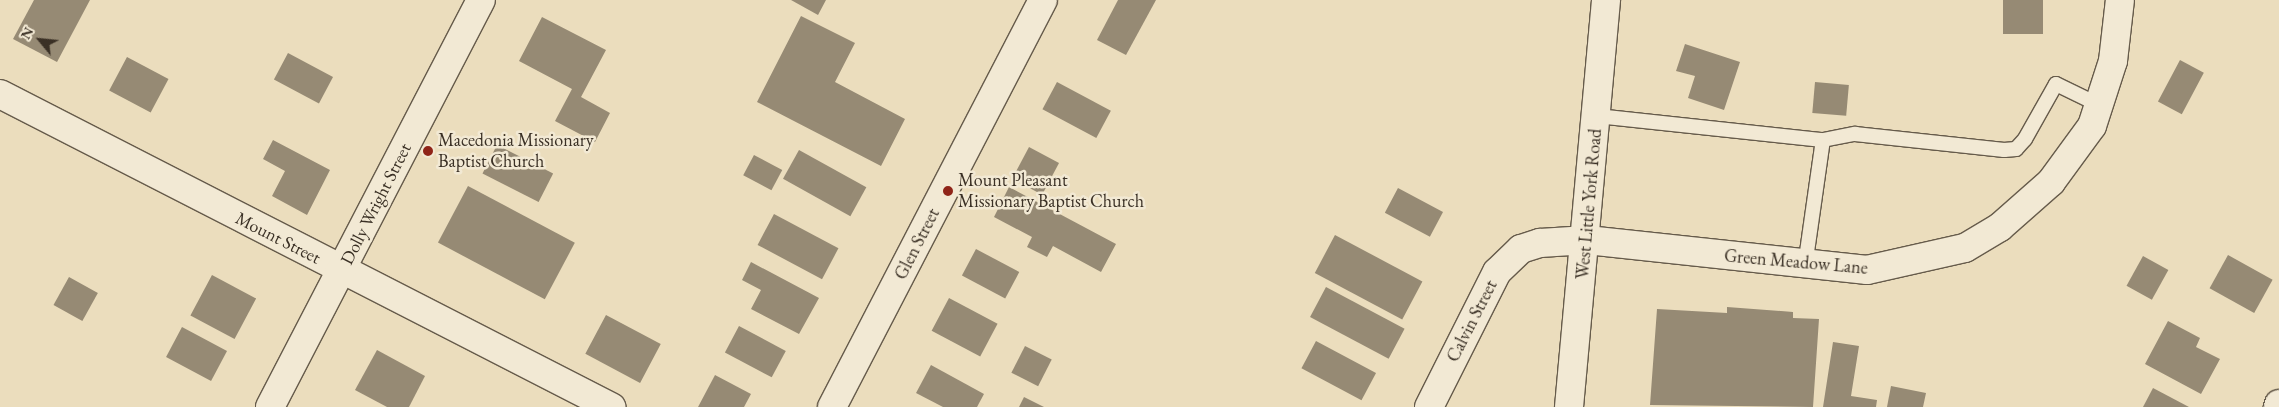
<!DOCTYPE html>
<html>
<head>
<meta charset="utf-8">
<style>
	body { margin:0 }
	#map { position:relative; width:2279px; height:407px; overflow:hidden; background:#ebddbd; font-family:"EB Garamond",serif }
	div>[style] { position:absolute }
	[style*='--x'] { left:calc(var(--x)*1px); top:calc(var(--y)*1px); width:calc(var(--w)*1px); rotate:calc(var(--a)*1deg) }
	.building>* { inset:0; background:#968a74; transform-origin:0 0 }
	.roads { filter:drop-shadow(1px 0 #665b4b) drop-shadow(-1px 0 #665b4b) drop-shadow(0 1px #665b4b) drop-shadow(0 -1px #665b4b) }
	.service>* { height:14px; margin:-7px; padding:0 7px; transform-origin:7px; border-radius:7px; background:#f2e9d4 }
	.minor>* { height:28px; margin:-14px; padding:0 14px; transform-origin:14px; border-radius:14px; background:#f2e9d4 }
	.tertiary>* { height:28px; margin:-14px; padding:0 14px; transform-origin:14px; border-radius:14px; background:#f2e9d4 }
	.dots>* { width:14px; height:14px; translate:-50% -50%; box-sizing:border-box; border:2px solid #f2e9d4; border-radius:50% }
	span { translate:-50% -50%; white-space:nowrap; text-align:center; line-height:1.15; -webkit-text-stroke:5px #f2e9d4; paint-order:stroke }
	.poi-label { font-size:18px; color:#3a3025 }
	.left { translate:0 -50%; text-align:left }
	.street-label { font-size:18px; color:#3a3025 }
	.north { position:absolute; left:15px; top:15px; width:50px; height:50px; -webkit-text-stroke:4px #f2e9d4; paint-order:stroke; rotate:298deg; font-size:14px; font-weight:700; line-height:20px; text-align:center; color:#3a3025 }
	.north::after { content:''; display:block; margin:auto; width:18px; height:22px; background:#3a3025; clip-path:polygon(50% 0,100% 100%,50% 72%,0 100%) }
</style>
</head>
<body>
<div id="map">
	<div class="building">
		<div style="clip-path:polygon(34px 0,90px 0,57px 62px,13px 39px)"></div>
		<div style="clip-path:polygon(791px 0,826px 0,818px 15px)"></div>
		<div style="clip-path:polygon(1118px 0,1156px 0,1126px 55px,1097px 40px)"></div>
		<div style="left:2003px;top:0;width:40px;height:34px"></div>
		<div style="clip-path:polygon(801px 16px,855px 43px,835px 82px,905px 119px,881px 166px,757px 102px)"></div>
		<div style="clip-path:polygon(542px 17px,606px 50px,581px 97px,610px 113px,595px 142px,555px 121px,572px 89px,519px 61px)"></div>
		<div style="clip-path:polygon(1685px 44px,1740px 62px,1724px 110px,1688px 98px,1695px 76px,1676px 71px)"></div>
		<div style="left:288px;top:53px;width:51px;height:30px;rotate:28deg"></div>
		<div style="left:127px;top:57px;width:47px;height:38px;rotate:28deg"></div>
		<div style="left:2180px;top:60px;width:27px;height:47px;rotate:28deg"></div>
		<div style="left:1057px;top:82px;width:61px;height:31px;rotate:28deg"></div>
		<div style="left:1815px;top:82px;width:34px;height:31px;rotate:5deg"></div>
		<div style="clip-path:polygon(273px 140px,330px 170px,307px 215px,272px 196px,285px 171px,263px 159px)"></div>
		<div style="left:497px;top:145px;width:63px;height:32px;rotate:27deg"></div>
		<div style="left:1029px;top:147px;width:34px;height:36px;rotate:28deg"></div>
		<div style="left:799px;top:150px;width:77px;height:33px;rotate:29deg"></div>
		<div style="left:754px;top:155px;width:32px;height:23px;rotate:28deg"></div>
		<div style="left:468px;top:186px;width:121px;height:64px;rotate:28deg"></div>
		<div style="clip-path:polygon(1009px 187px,1116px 244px,1101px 272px,1053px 246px,1047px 257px,1027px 247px,1032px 237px,994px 217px)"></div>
		<div style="left:1398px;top:188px;width:51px;height:28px;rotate:28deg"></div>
		<div style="left:774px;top:214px;width:73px;height:35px;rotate:28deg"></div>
		<div style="left:1335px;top:235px;width:99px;height:43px;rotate:28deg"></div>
		<div style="left:976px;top:249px;width:49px;height:30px;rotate:28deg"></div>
		<div style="left:2228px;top:255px;width:51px;height:38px;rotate:29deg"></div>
		<div style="left:2143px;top:256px;width:29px;height:34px;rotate:29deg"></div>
		<div style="clip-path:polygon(751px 262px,819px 298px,799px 334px,751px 309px,761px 290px,742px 280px)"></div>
		<div style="left:212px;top:275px;width:50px;height:46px;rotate:28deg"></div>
		<div style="left:69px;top:277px;width:33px;height:32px;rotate:29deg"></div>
		<div style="left:1326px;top:287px;width:89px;height:34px;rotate:28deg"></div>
		<div style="left:949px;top:298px;width:55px;height:37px;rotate:28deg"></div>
		<div style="clip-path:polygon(1727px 307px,1793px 312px,1793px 318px,1819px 319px,1813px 407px,1650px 405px,1657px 309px,1727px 313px)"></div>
		<div style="left:606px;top:315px;width:62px;height:44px;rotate:28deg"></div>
		<div style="clip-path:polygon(2168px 321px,2200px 338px,2196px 347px,2220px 359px,2201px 394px,2145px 364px)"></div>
		<div style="left:739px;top:326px;width:53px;height:30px;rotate:28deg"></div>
		<div style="left:182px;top:327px;width:51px;height:34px;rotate:28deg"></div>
		<div style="left:1316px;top:341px;width:68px;height:31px;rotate:28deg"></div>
		<div style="clip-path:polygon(1833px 342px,1859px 346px,1851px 396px,1877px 400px,1876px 407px,1823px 407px)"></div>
		<div style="left:1025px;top:346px;width:30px;height:30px;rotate:27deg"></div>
		<div style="clip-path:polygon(377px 350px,425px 376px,409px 407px,387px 407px,355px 390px)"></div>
		<div style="clip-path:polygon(931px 365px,984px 394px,977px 407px,943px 407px,916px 393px)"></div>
		<div style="clip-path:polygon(715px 375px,751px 394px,744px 407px,698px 407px)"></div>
		<div style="clip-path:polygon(1891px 386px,1926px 393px,1923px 407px,1887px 407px)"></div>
		<div style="clip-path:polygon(2153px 388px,2189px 407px,2143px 407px)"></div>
		<div style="clip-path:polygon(1024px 397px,1044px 407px,1019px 407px)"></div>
	</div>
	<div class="roads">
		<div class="service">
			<div style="--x:1597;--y:116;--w:227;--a:6.1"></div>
			<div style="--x:1823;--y:140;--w:33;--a:-11"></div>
			<div style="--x:1855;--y:134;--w:150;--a:6.1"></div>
			<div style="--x:2004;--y:150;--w:12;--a:-5"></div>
			<div style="--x:2016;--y:149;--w:13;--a:-48"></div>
			<div style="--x:2025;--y:139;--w:63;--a:-60.6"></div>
			<div style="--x:2056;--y:84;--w:48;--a:26"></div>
			<div style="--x:1805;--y:266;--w:127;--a:-81.9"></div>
		</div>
		<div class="minor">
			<div style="--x:0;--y:94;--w:687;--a:27.12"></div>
			<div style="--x:832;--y:407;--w:458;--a:-62.6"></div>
			<div style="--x:1429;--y:407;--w:151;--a:-63.3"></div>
			<div style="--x:1497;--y:272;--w:33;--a:-44"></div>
			<div style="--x:1521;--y:249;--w:20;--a:-18"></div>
			<div style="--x:1540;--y:243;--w:47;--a:-3.7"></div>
			<div style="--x:1587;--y:240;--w:282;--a:6.1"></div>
			<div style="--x:1867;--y:270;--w:100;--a:-12.7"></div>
			<div style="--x:1965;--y:248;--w:41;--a:-31"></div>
			<div style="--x:2000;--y:227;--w:68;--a:-41.4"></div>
			<div style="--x:2051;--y:182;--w:69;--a:-53.8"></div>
			<div style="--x:2092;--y:126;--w:68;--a:-72.1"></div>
			<div style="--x:2113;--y:61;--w:61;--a:-83.5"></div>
			<div style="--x:2278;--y:407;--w:3;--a:-72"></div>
		</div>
		<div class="tertiary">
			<div style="--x:270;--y:407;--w:458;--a:-62.6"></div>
			<div style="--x:1569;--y:407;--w:409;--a:-84.8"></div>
		</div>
	</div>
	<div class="dots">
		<div style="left:428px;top:151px;background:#8f2418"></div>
		<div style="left:948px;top:191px;background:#8f2418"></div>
	</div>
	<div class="poi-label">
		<span class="left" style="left:438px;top:151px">Macedonia Missionary<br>Baptist Church</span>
		<span class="left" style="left:958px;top:191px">Mount Pleasant<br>Missionary Baptist Church</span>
	</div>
	<div class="street-label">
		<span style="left:376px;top:204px;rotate:-63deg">Dolly Wright Street</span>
		<span style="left:1589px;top:204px;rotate:-85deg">West Little York Road</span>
		<span style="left:278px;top:238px;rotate:27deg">Mount Street</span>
		<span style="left:917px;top:244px;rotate:-63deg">Glen Street</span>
		<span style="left:1796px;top:262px;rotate:5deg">Green Meadow Lane</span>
		<span style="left:1472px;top:321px;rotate:-63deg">Calvin Street</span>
	</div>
	<div class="north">N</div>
</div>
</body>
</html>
